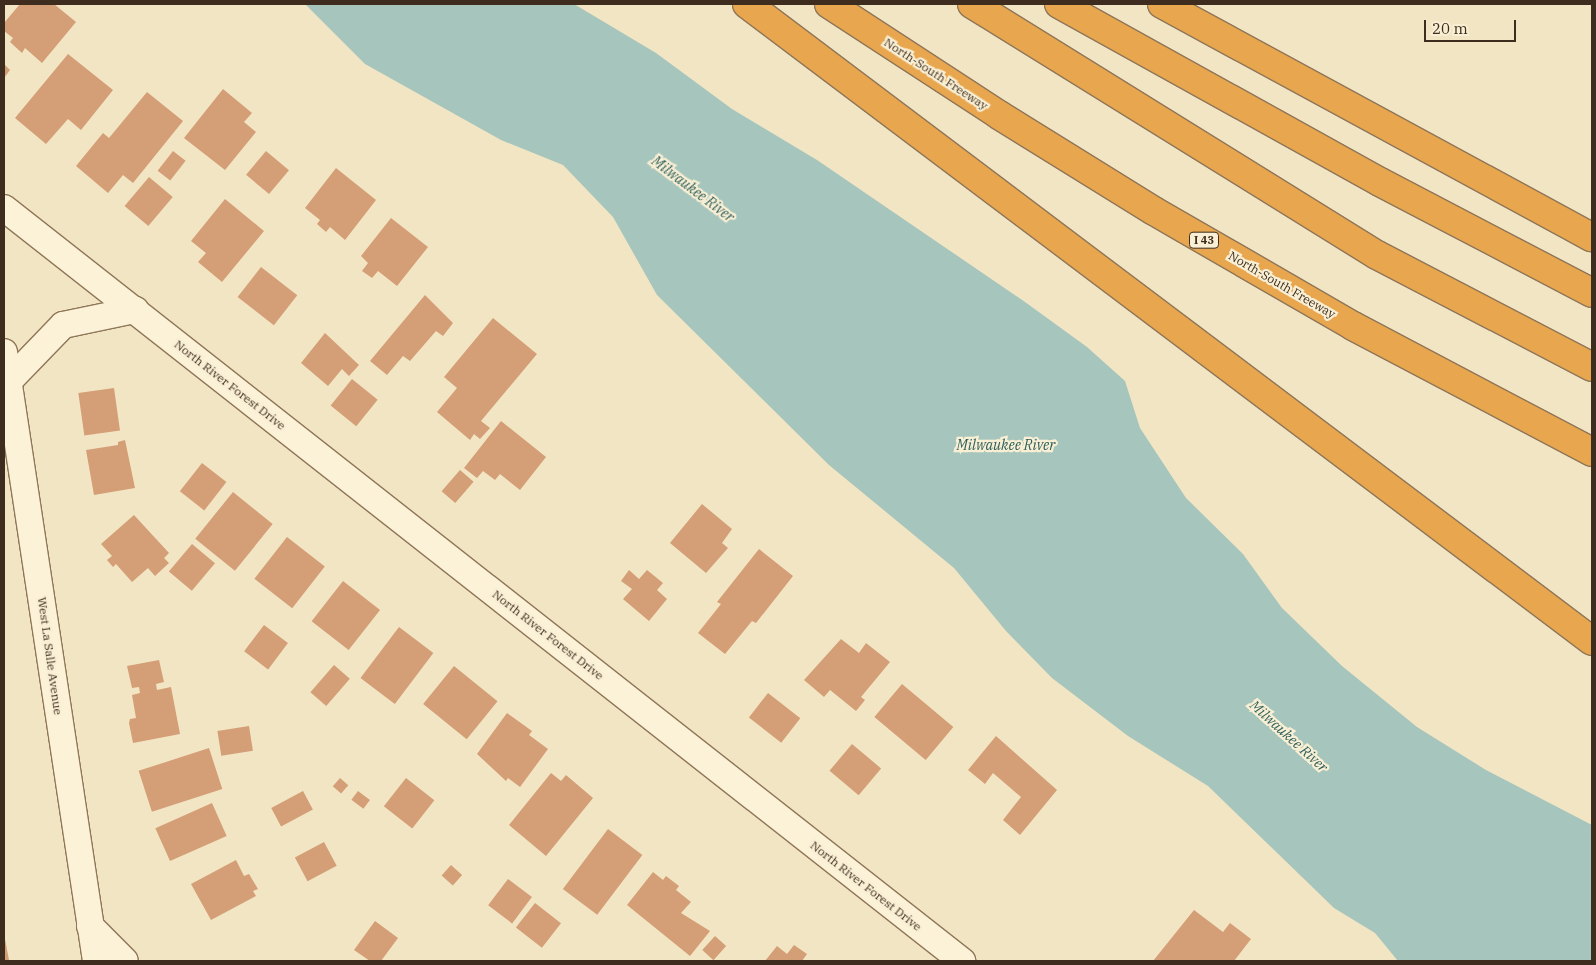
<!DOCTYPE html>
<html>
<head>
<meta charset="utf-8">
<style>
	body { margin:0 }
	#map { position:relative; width:1596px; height:965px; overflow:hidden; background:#f2e5c4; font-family:"IBM Plex Serif",serif }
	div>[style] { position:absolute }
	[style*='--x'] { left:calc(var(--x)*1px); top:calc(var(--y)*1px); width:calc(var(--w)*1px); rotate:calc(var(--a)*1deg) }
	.water>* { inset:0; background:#a6c5bc }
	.building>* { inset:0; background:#d49e76; transform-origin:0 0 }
	.roads { filter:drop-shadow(1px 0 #8f7658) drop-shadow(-1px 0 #8f7658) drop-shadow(0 1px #8f7658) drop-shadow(0 -1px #8f7658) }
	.street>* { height:26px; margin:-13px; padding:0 13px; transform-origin:13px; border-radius:13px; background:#fcf2d8 }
	.highway>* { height:28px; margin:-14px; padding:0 14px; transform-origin:14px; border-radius:14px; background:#e8a64e }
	span { translate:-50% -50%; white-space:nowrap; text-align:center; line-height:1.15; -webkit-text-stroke:4.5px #f9efd4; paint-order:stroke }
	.shield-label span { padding:1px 4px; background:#f9efd4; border:1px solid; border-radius:4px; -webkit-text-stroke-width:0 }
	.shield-label { font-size:11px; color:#3e2d1e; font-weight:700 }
	.street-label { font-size:12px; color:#3e2d1e }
	.water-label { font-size:14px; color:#2c5f5c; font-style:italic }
	.frame { position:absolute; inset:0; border:5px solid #3e2d1e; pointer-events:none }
	.scale { position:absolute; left:1424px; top:20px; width:92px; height:22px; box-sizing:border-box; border:2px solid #3e2d1e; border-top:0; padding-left:6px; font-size:15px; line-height:18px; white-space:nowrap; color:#3e2d1e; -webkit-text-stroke:4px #f9efd4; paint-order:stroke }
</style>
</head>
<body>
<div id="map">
	<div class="water">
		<div style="clip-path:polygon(305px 4px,574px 4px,656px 53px,732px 109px,817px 160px,1025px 302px,1087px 347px,1125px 381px,1140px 428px,1186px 498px,1243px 554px,1282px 608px,1342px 666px,1417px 727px,1486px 770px,1592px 825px,1592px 961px,1398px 961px,1375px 933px,1334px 908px,1208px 786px,1128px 736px,1052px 678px,1006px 631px,954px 568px,829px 465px,657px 295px,613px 217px,563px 165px,501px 140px,365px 64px)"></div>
	</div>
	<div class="building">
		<div style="clip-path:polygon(20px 4px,54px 4px,76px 22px,42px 63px,25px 48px,22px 53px,10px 42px,13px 38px,4px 31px,4px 23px)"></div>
		<div style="clip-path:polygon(68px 54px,113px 90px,81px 130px,68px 119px,46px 144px,15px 118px)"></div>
		<div style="clip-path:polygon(4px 64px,10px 70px,4px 78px)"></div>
		<div style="clip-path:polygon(223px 89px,252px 113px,244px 122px,256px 132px,225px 170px,184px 138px)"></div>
		<div style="clip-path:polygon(147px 92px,183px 121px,133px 183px,123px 175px,108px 193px,76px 166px,103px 133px,109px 138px)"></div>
		<div style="left:173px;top:151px;width:16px;height:25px;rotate:38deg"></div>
		<div style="left:266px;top:151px;width:30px;height:31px;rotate:40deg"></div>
		<div style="clip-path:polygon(336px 168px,376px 200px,345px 240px,330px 227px,326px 232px,317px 224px,320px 220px,305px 208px)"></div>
		<div style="left:149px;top:177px;width:31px;height:38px;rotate:40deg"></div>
		<div style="clip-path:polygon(225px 199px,264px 231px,222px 282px,198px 262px,206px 253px,191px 241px)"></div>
		<div style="clip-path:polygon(391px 218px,428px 247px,397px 286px,378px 271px,372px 278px,362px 271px,368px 263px,361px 256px)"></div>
		<div style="left:261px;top:267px;width:46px;height:38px;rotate:38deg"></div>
		<div style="clip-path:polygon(425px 295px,453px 323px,443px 336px,436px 331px,410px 361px,403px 356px,387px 375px,370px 361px)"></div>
		<div style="clip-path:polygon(493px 318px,537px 354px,481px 421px,490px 428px,480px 439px,474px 434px,470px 440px,437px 412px,457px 388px,444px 377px)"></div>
		<div style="clip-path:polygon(325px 333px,359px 365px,349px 376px,342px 369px,328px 386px,301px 363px)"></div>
		<div style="left:352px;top:379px;width:33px;height:34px;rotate:39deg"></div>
		<div style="left:114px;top:388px;width:43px;height:36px;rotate:82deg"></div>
		<div style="clip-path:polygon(501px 421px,546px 457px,520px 490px,500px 474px,495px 480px,483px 471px,477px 478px,464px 468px)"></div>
		<div style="clip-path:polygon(125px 440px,135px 488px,94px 495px,86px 450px,118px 445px,118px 442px)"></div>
		<div style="left:202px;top:463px;width:31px;height:36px;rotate:38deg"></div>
		<div style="left:460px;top:470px;width:18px;height:28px;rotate:41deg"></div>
		<div style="left:233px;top:492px;width:51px;height:60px;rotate:39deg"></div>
		<div style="clip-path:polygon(702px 504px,732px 529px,722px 543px,728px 548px,706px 573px,670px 543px)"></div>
		<div style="clip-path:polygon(134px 515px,169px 553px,164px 558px,169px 563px,155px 576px,148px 568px,132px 582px,116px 564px,113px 567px,107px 560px,112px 556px,101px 544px)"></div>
		<div style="left:287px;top:537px;width:48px;height:53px;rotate:38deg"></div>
		<div style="left:192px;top:544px;width:30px;height:36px;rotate:40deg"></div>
		<div style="clip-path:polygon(759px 549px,793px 576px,756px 623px,752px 621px,725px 654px,698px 633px,721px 604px,717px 602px)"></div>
		<div style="clip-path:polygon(629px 570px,639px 579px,647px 570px,663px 583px,657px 590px,667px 599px,649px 621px,623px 599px,632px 589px,621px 581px)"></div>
		<div style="left:343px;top:581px;width:47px;height:51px;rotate:38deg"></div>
		<div style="left:264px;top:625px;width:30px;height:33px;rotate:37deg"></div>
		<div style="left:399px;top:627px;width:43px;height:64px;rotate:37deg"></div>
		<div style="clip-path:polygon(841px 639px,859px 653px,866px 643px,890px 662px,861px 697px,865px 700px,856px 711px,830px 690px,824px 697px,804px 680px)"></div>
		<div style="clip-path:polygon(159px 660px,164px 682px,156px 684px,157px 690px,171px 687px,180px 734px,133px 743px,129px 723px,130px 719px,136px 718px,132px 695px,140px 693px,139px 687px,132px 688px,127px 666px)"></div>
		<div style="left:334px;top:665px;width:21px;height:36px;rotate:41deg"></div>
		<div style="left:454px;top:666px;width:56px;height:49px;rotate:39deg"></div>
		<div style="left:902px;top:684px;width:67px;height:43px;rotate:40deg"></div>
		<div style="left:768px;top:693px;width:41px;height:31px;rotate:38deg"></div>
		<div style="clip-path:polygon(507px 713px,532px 731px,529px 735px,548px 749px,520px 787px,508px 778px,506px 781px,477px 754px)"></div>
		<div style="left:249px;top:726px;width:25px;height:32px;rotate:81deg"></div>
		<div style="clip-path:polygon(996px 736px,1057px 790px,1020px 835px,1003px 820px,1021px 797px,993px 773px,985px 784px,968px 770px)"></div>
		<div style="left:852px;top:744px;width:38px;height:35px;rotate:40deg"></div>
		<div style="left:209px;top:748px;width:43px;height:74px;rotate:72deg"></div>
		<div style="clip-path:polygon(551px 773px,561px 781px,566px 775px,593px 798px,546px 856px,509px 825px)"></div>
		<div style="left:340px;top:778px;width:11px;height:11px;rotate:41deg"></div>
		<div style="left:406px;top:778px;width:36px;height:36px;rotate:38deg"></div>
		<div style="left:303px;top:791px;width:21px;height:36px;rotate:62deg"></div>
		<div style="left:358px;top:791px;width:15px;height:11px;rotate:37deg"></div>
		<div style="left:212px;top:803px;width:36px;height:62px;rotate:66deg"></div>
		<div style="left:608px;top:829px;width:43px;height:75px;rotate:37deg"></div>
		<div style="left:324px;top:842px;width:27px;height:33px;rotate:62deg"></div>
		<div style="clip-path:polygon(236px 860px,244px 876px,249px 874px,258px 889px,253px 891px,256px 896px,211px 920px,191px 884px)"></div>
		<div style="left:451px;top:865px;width:15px;height:14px;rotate:42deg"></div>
		<div style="clip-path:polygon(653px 872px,663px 880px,666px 876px,679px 886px,676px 890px,691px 902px,681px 913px,710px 931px,690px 956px,627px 905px)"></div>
		<div style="left:508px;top:879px;width:30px;height:33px;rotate:37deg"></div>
		<div style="left:535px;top:903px;width:33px;height:31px;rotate:38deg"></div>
		<div style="clip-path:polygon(1194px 910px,1223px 932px,1230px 923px,1251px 939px,1234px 961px,1153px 961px)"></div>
		<div style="clip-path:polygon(375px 921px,398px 938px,381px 961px,370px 961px,354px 950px)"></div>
		<div style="clip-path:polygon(4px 934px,9px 960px,4px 961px)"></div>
		<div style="left:715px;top:936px;width:15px;height:19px;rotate:42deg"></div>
		<div style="clip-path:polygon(794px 945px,807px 954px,802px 961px,765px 961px,777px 946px,787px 954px)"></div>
	</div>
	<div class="roads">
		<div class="street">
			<div style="--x:4;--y:208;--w:1219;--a:38.17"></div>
			<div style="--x:4;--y:352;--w:616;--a:81.41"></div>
			<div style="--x:9;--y:381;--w:78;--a:-46"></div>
			<div style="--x:63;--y:325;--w:74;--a:-11.8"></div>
			<div style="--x:90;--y:926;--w:49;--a:45"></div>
		</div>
		<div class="highway">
			<div style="--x:747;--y:4;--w:1058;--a:37.01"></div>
			<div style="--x:829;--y:4;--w:203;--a:33.1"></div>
			<div style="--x:999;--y:115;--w:182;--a:31.8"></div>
			<div style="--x:1154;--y:211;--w:230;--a:30"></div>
			<div style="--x:1353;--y:326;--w:270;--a:27.8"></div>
			<div style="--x:972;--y:4;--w:476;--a:31.8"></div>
			<div style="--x:1377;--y:255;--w:242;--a:27.5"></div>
			<div style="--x:1059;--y:4;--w:367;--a:29"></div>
			<div style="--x:1380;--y:182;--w:239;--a:27.6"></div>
			<div style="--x:1162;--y:4;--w:489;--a:28.5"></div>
		</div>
	</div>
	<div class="shield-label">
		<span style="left:1204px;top:240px">I 43</span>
	</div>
	<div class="street-label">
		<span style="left:936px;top:74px;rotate:33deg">North-South Freeway</span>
		<span style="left:1282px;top:285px;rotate:30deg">North-South Freeway</span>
		<span style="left:230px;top:385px;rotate:38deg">North River Forest Drive</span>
		<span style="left:548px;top:635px;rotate:38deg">North River Forest Drive</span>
		<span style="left:50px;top:656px;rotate:82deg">West La Salle Avenue</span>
		<span style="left:866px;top:886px;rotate:38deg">North River Forest Drive</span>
	</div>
	<div class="water-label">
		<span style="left:693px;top:189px;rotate:37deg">Milwaukee River</span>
		<span style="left:1006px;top:445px">Milwaukee River</span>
		<span style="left:1289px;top:736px;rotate:42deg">Milwaukee River</span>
	</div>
	<div class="frame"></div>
	<div class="scale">20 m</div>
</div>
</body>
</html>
